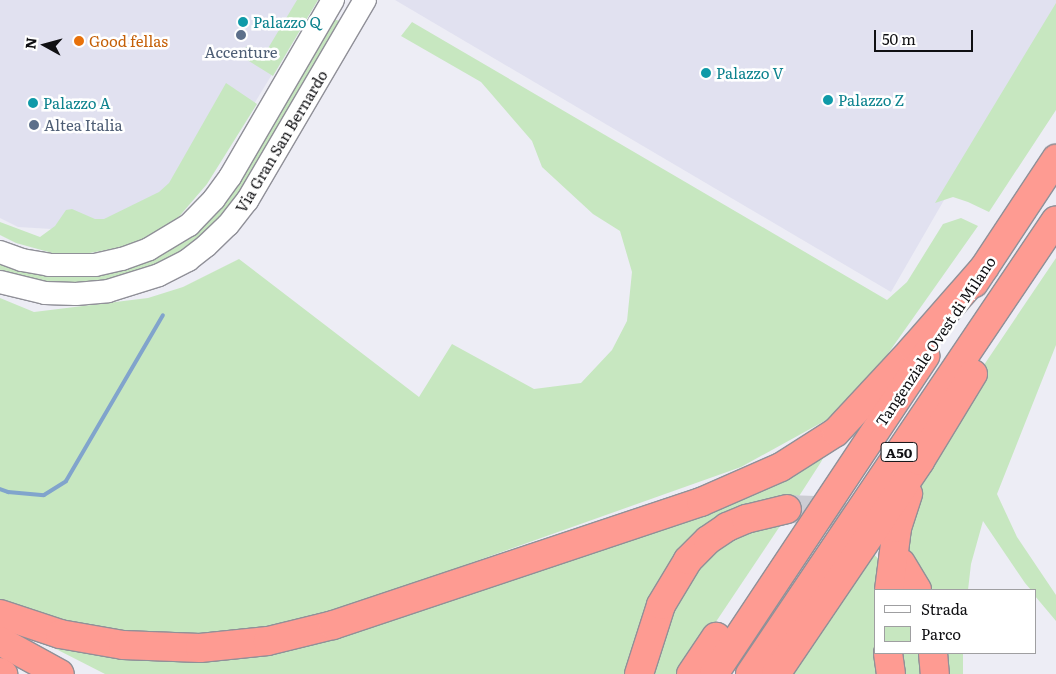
<!DOCTYPE html>
<html>
<head>
<meta charset="utf-8">
<style>
	body { margin:0 }
	#map { position:relative; width:1056px; height:674px; overflow:hidden; background:#ededf5; font-family:Literata,serif }
	div>[style] { position:absolute }
	[style*='--x'] { left:calc(var(--x)*1px); top:calc(var(--y)*1px); width:calc(var(--w)*1px); rotate:calc(var(--a)*1deg) }
	.built>* { inset:0; background:#e1e1f0 }
	.green>* { inset:0; background:#c7e7c0; transform-origin:0 0 }
	.stream>* { height:4px; margin:-2px; padding:0 2px; transform-origin:2px; border-radius:2px; background:#81a4cc }
	.motorway-tunnel>* { height:28px; margin-top:-14px; transform-origin:0; background:repeating-linear-gradient(90deg,#ccccd3 0 28px,transparent 0 42px) }
	.roads { filter:drop-shadow(1px 0 #909098) drop-shadow(-1px 0 #909098) drop-shadow(0 1px #909098) drop-shadow(0 -1px #909098) }
	.secondary>* { height:22px; margin:-11px; padding:0 11px; transform-origin:11px; border-radius:11px; background:#fff }
	.motorway>* { height:28px; margin:-14px; padding:0 14px; transform-origin:14px; border-radius:14px; background:#fe9b92 }
	.dots>* { width:14px; height:14px; translate:-50% -50%; box-sizing:border-box; border:2px solid #fff; border-radius:50% }
	span { translate:-50% -50%; white-space:nowrap; text-align:center; line-height:1.15; -webkit-text-stroke:5px #fff; paint-order:stroke }
	.shield-label span { padding:1px 4px; background:#fff; border:1px solid; border-radius:4px; -webkit-text-stroke-width:0 }
	.shield-label { font-size:14px; color:#101013; font-weight:700 }
	.culture-label { font-size:15px; color:#0d838f }
	.left { translate:0 -50%; text-align:left }
	.food-label { font-size:15px; color:#c56008 }
	.service-label { font-size:15px; color:#4e5e75 }
	.street-label { font-size:15px; color:#101013 }
	.legend { position:absolute; left:874px; top:589px; width:162px; height:65px; box-sizing:border-box; background:#fff; border:1px solid #9f9fa1; margin:0; padding:6px 9px; list-style:none; font-size:15px; color:#101013 }
	.legend li { display:flex; align-items:center; gap:10px; height:25px }
	.legend b { width:25px; border:1px solid #9f9fa1 }
	.north { position:absolute; left:20px; top:20px; width:50px; height:50px; -webkit-text-stroke:4px #fff; paint-order:stroke; rotate:277deg; font-size:14px; font-weight:700; line-height:20px; text-align:center; color:#101013 }
	.north::after { content:''; display:block; margin:auto; width:18px; height:22px; background:#101013; clip-path:polygon(50% 0,100% 100%,50% 72%,0 100%) }
	.scale { position:absolute; left:874px; top:30px; width:99px; height:22px; box-sizing:border-box; border:2px solid #101013; border-top:0; padding-left:6px; font-size:15px; line-height:18px; white-space:nowrap; color:#101013; -webkit-text-stroke:4px #fff; paint-order:stroke }
</style>
</head>
<body>
<div id="map">
	<div class="built">
		<div style="clip-path:polygon(0 0,317px 0,254px 104px,119px 233px,18px 227px,0 218px)"></div>
		<div style="clip-path:polygon(395px 0,1056px 0,1056px 6px,891px 292px)"></div>
	</div>
	<div class="green">
		<div style="clip-path:polygon(297px 0,318px 0,273px 76px,241px 56px,246px 47px,264px 55px)"></div>
		<div style="clip-path:polygon(1056px 3px,1056px 110px,989px 212px,968px 202px,953px 197px,935px 203px)"></div>
		<div style="clip-path:polygon(333px 19px,340px 21px,226px 220px,165px 263px,114px 283px,42px 286px,0 273px,0 261px,16px 268px,44px 276px,76px 277px,130px 266px,170px 249px)"></div>
		<div style="clip-path:polygon(412px 22px,887px 300px,907px 282px,943px 224px,961px 218px,978px 226px,875px 372px,839px 413px,741px 467px,305px 622px,242px 635px,139px 637px,0 608px,0 298px,34px 312px,148px 298px,183px 287px,239px 259px,419px 397px,452px 344px,534px 389px,581px 383px,612px 350px,627px 321px,632px 272px,620px 231px,593px 214px,542px 167px,532px 141px,481px 82px,401px 36px)"></div>
		<div style="clip-path:polygon(226px 83px,257px 104px,207px 184px,177px 219px,132px 245px,90px 253px,56px 254px,16px 243px,0 235px,0 222px,40px 237px,55px 226px,66px 210px,72px 209px,95px 219px,104px 219px,159px 192px,169px 183px)"></div>
		<div style="clip-path:polygon(1056px 258px,1056px 345px,997px 494px,1017px 537px,1056px 595px,1056px 621px,1035px 596px,1035px 590px,1031px 590px,1025px 583px,983px 521px,971px 564px,968px 590px,925px 590px,903px 554px,917px 481px,961px 399px)"></div>
		<div style="clip-path:polygon(819px 454px,824px 456px,821px 462px,794px 504px,719px 522px,629px 674px,105px 674px,54px 648px,16px 634px,0 625px,218px 655px)"></div>
		<div style="clip-path:polygon(784px 520px,681px 674px,647px 674px,675px 593px,723px 539px)"></div>
		<div style="clip-path:polygon(866px 547px,881px 561px,879px 590px,875px 590px,875px 653px,881px 674px,780px 674px)"></div>
		<div style="left:892px;top:653px;width:33px;height:21px"></div>
		<div style="left:940px;top:653px;width:23px;height:21px"></div>
	</div>
	<div class="stream">
		<div style="--x:0;--y:489;--w:9;--a:21"></div>
		<div style="--x:8;--y:492;--w:36;--a:5"></div>
		<div style="--x:44;--y:495;--w:26;--a:-32"></div>
		<div style="--x:66;--y:481;--w:192;--a:-59.7"></div>
	</div>
	<div class="motorway-tunnel">
		<div style="--x:787;--y:509;--w:28;--a:2"></div>
		<div style="--x:815;--y:510;--w:20;--a:11"></div>
		<div style="--x:835;--y:514;--w:23;--a:23"></div>
		<div style="--x:856;--y:523;--w:19;--a:35"></div>
	</div>
	<div class="roads">
		<div class="secondary">
			<div style="--x:0;--y:252;--w:23;--a:20"></div>
			<div style="--x:22;--y:260;--w:27;--a:10"></div>
			<div style="--x:49;--y:265;--w:46;--a:0"></div>
			<div style="--x:95;--y:265;--w:28;--a:-13"></div>
			<div style="--x:122;--y:259;--w:29;--a:-20"></div>
			<div style="--x:149;--y:249;--w:47;--a:-31"></div>
			<div style="--x:189;--y:225;--w:36;--a:-46"></div>
			<div style="--x:214;--y:199;--w:27;--a:-54"></div>
			<div style="--x:230;--y:177;--w:205;--a:-59.8"></div>
			<div style="--x:0;--y:282;--w:46;--a:13.7"></div>
			<div style="--x:45;--y:293;--w:31;--a:2"></div>
			<div style="--x:76;--y:294;--w:32;--a:-5"></div>
			<div style="--x:108;--y:291;--w:53;--a:-17.4"></div>
			<div style="--x:159;--y:275;--w:33;--a:-27"></div>
			<div style="--x:188;--y:260;--w:23;--a:-38"></div>
			<div style="--x:206;--y:246;--w:30;--a:-44"></div>
			<div style="--x:228;--y:225;--w:31;--a:-52"></div>
			<div style="--x:247;--y:201;--w:233;--a:-59.6"></div>
		</div>
		<div class="motorway">
			<div style="--x:974;--y:283;--w:149;--a:-56.5"></div>
			<div style="--x:901;--y:563;--w:31;--a:59"></div>
			<div style="--x:889;--y:590;--w:63;--a:-82.6"></div>
			<div style="--x:897;--y:528;--w:36;--a:-72"></div>
			<div style="--x:0;--y:614;--w:63;--a:18.4"></div>
			<div style="--x:60;--y:634;--w:64;--a:9.9"></div>
			<div style="--x:123;--y:645;--w:77;--a:2.2"></div>
			<div style="--x:200;--y:648;--w:68;--a:-5.9"></div>
			<div style="--x:268;--y:641;--w:67;--a:-13.8"></div>
			<div style="--x:333;--y:625;--w:388;--a:-18.5"></div>
			<div style="--x:701;--y:502;--w:87;--a:-23.6"></div>
			<div style="--x:781;--y:467;--w:65;--a:-32.5"></div>
			<div style="--x:836;--y:432;--w:113;--a:-47.1"></div>
			<div style="--x:913;--y:349;--w:108;--a:-48.8"></div>
			<div style="--x:0;--y:641;--w:68;--a:28.8"></div>
			<div style="--x:888;--y:653;--w:21;--a:82"></div>
			<div style="--x:933;--y:653;--w:21;--a:85"></div>
			<div style="--x:0;--y:672;--w:4;--a:34"></div>
			<div style="--x:639;--y:674;--w:72;--a:-72.3"></div>
			<div style="--x:661;--y:605;--w:52;--a:-59"></div>
			<div style="--x:688;--y:560;--w:28;--a:-45"></div>
			<div style="--x:708;--y:540;--w:23;--a:-34"></div>
			<div style="--x:727;--y:527;--w:21;--a:-23"></div>
			<div style="--x:746;--y:519;--w:42;--a:-13.7"></div>
			<div style="--x:691;--y:674;--w:45;--a:-56"></div>
			<div style="--x:714;--y:674;--w:382;--a:-56.4"></div>
			<div style="--x:750;--y:674;--w:547;--a:-56.02"></div>
			<div style="--x:776;--y:674;--w:257;--a:-55.9"></div>
			<div style="--x:920;--y:461;--w:102;--a:-58.7"></div>
		</div>
	</div>
	<div class="dots">
		<div style="left:243px;top:22px;background:#0f9aa8"></div>
		<div style="left:241px;top:35px;background:#5c6f8a"></div>
		<div style="left:79px;top:41px;background:#e8710a"></div>
		<div style="left:706px;top:73px;background:#0f9aa8"></div>
		<div style="left:828px;top:100px;background:#0f9aa8"></div>
		<div style="left:33px;top:103px;background:#0f9aa8"></div>
		<div style="left:34px;top:125px;background:#5c6f8a"></div>
	</div>
	<div class="shield-label">
		<span style="left:899px;top:452px">A50</span>
	</div>
	<div class="culture-label">
		<span class="left" style="left:253px;top:22px">Palazzo Q</span>
		<span class="left" style="left:716px;top:73px">Palazzo V</span>
		<span class="left" style="left:838px;top:100px">Palazzo Z</span>
		<span class="left" style="left:43px;top:103px">Palazzo A</span>
	</div>
	<div class="food-label">
		<span class="left" style="left:89px;top:41px">Good fellas</span>
	</div>
	<div class="service-label">
		<span style="left:241px;top:52px">Accenture</span>
		<span class="left" style="left:44px;top:125px">Altea Italia</span>
	</div>
	<div class="street-label">
		<span style="left:281px;top:141px;rotate:-59deg">Via Gran San Bernardo</span>
		<span style="left:935px;top:341px;rotate:-56deg">Tangenziale Ovest di Milano</span>
	</div>
	<ul class="legend">
	<li><b style="height:6px;background:#fff"></b>Strada</li>
	<li><b style="height:14px;background:#c7e7c0"></b>Parco</li>
	</ul>
	<div class="north">N</div>
	<div class="scale">50 m</div>
</div>
</body>
</html>
